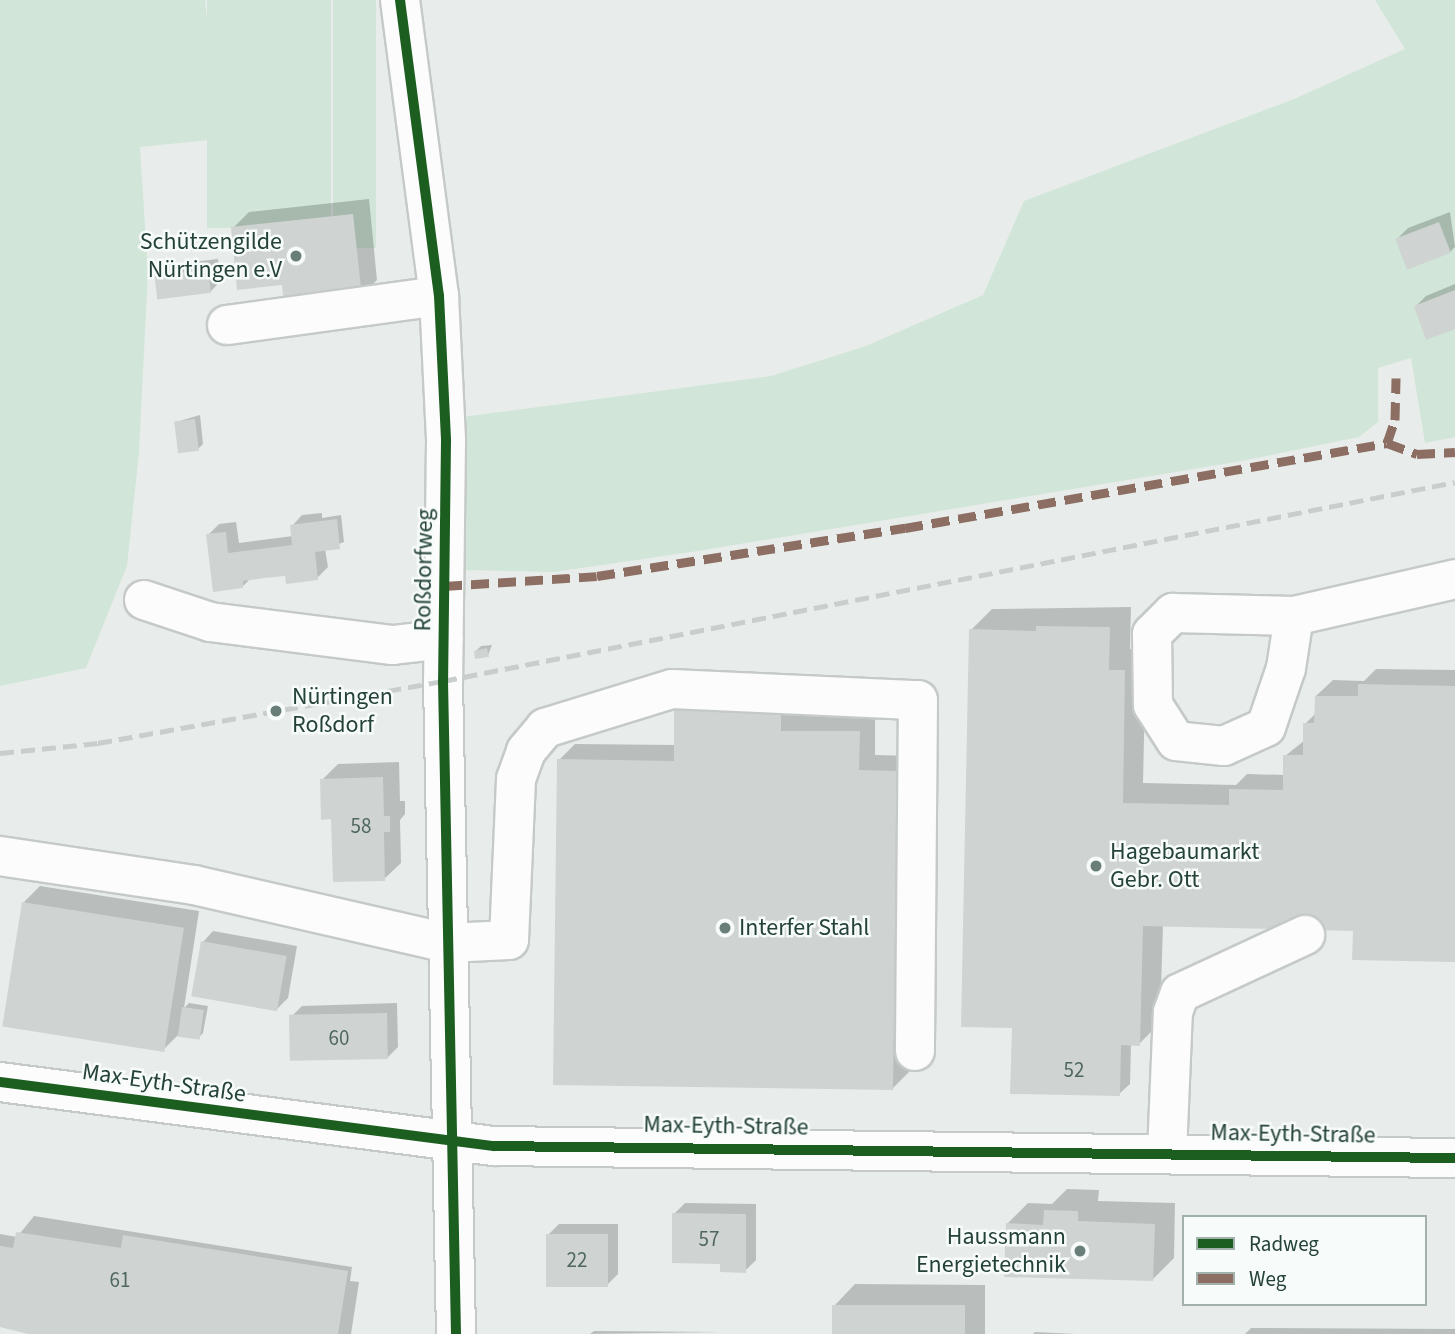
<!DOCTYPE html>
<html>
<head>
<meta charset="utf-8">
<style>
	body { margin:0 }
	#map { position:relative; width:1455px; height:1334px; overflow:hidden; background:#e8edeb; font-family:"Source Sans 3",sans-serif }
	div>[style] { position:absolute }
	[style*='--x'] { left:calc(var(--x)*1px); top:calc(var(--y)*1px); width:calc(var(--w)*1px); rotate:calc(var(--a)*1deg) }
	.green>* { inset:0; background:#d1e6d8; transform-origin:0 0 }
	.shadow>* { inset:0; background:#0003 }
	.building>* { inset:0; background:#cfd4d2; transform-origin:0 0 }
	.roads { filter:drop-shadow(2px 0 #c5cac8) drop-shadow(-2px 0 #c5cac8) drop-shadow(0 2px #c5cac8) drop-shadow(0 -2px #c5cac8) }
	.minor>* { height:38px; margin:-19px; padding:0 19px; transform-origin:19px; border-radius:19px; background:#fcfcfc }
	.rail>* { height:5px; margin-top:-2.5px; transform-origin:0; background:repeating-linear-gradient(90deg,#c9cdcc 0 14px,transparent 0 21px) }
	.quiet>* { height:9px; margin-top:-4.5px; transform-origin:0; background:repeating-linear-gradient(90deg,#8d6e63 0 18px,transparent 0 27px) }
	.cycleway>* { height:10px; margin:-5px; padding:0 5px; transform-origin:5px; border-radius:5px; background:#1b5e20 }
	.dots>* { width:19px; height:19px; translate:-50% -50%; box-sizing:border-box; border:4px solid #f7fbf9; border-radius:50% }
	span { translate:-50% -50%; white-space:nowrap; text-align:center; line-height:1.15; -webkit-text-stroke:5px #f7fbf9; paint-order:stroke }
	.number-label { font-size:21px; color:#506761 }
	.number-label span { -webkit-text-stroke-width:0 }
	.poi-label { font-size:24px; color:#24423a }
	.right { translate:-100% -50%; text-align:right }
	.left { translate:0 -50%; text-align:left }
	.street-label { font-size:24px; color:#24423a }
	.legend { position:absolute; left:1182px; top:1215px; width:245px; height:91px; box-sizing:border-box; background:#f7fbf9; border:2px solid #a3b1ad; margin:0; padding:9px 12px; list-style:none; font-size:21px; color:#24423a }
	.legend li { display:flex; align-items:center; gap:14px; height:35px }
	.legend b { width:35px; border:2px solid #a3b1ad }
</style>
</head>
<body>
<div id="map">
	<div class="green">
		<div style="clip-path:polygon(0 0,205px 0,219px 139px,140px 147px,148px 272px,139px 452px,127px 566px,86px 668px,0 686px)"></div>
		<div style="left:207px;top:0;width:124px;height:228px"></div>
		<div style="left:333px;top:0;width:43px;height:248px"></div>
		<div style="clip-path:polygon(1375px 0,1455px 0,1455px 437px,1425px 443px,1411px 358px,1378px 368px,1378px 422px,1359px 437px,1242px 461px,698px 551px,554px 572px,461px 570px,462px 417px,771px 376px,866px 346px,983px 295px,1024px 201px,1294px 99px,1405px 49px)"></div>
	</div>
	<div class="shadow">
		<div style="clip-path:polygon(369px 199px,377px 280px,361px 296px,283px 283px,233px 228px,249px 212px)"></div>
		<div style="clip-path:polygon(1450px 212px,1455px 247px,1450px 252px,1397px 239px,1408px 228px)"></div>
		<div style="clip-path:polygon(218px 259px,221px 281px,210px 292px,156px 275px,167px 265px)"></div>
		<div style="clip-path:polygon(1455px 284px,1455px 327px,1416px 306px,1426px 296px)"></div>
		<div style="clip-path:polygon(200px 415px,203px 444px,198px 449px,176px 422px)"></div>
		<div style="clip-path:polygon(322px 513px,322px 518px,341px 515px,344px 542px,325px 549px,328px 567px,317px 578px,287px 574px,251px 578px,242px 587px,208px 535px,219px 524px,236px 522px,239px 543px,293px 536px,292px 526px,302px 515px)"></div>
		<div style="clip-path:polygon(1131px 607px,1130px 649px,1146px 650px,1143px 783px,1236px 785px,1247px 774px,1285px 775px,1285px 756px,1305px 740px,1305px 724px,1316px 713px,1316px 696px,1333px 680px,1364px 681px,1376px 669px,1455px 670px,1455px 960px,1355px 929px,1163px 925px,1160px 1023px,1139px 1044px,1131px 1044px,1130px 1084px,1119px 1094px,1013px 1026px,971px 630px,992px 609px)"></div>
		<div style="clip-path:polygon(492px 645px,488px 655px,476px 651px,481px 646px)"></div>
		<div style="clip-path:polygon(797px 686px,796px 715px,875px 716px,875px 755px,913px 756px,909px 1072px,893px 1088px,559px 760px,575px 744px,676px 745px)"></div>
		<div style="clip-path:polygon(399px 762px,400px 801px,405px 801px,405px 814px,400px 820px,401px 863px,384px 879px,333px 818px,322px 780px,338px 764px)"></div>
		<div style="clip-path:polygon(40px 886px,199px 911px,184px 1008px,189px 1003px,208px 1006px,203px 1033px,198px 1038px,178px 1035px,163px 1050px,24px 902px)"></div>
		<div style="clip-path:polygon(213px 931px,297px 946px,288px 998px,277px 1009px,203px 942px)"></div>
		<div style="clip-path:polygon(397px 1003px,398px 1047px,388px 1057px,291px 1017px,302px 1006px)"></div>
		<div style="clip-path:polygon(1067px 1189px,1099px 1190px,1098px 1201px,1175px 1203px,1174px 1258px,1153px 1279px,1007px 1224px,1028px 1203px,1052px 1204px)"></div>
		<div style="clip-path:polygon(685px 1203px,756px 1204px,756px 1260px,745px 1271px,721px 1262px,674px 1214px)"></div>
		<div style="clip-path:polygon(34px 1216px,352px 1267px,350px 1281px,359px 1282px,351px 1334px,30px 1334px,0 1325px,0 1234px,17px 1237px)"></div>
		<div style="clip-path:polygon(559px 1224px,618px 1224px,618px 1274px,607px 1285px,548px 1235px)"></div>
		<div style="clip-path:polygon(855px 1284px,985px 1285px,985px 1334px,833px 1334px,834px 1306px)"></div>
		<div style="clip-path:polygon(1251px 1328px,1455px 1329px,1455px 1334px,1245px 1334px)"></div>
		<div style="clip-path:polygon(594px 1331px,722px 1332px,590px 1334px)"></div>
		<div style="clip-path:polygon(1035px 1332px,1076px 1334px,1033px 1334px)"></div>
	</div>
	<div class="building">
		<div style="clip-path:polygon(353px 214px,362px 297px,284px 306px,282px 285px,237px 290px,231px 227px)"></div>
		<div style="left:1439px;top:222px;width:33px;height:47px;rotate:69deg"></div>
		<div style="left:208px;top:269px;width:24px;height:54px;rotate:83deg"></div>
		<div style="clip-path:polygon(1455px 290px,1455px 329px,1426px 340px,1414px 306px)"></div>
		<div style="left:195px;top:419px;width:32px;height:21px;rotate:83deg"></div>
		<div style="clip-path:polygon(337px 519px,340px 549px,315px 552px,318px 580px,286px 584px,285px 576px,264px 578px,243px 581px,243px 588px,213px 592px,206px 534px,226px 532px,228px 553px,261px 549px,292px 545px,290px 525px)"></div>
		<div style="clip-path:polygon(1036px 626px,1110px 627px,1109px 670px,1125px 670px,1123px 803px,1229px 805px,1229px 789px,1283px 790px,1283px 755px,1303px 755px,1303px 723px,1314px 723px,1315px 696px,1358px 696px,1358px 684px,1455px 686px,1455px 962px,1352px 960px,1353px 931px,1143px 926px,1140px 1046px,1121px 1045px,1120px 1096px,1010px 1094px,1012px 1028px,961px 1027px,969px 629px,1036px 631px)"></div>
		<div style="clip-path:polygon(487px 648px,489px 657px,475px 659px,474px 651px)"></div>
		<div style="clip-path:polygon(674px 700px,781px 701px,781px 731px,860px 731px,859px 770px,897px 771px,893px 1090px,553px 1085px,557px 759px,674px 761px)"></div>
		<div style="clip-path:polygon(383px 777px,384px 816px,390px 816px,390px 832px,384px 832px,385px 881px,333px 882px,331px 819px,321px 820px,320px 779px)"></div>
		<div style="left:22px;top:902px;width:164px;height:126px;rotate:9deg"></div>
		<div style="left:201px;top:941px;width:87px;height:56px;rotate:10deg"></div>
		<div style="left:182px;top:1007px;width:22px;height:30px;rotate:8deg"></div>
		<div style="left:387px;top:1013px;width:46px;height:98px;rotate:89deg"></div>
		<div style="clip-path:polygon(1044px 1210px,1078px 1211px,1078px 1221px,1155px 1224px,1153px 1281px,1004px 1277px,1006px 1223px,1043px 1225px)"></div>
		<div style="clip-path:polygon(672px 1213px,746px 1214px,746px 1273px,720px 1272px,720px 1264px,672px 1263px)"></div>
		<div style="clip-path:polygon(16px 1232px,121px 1248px,123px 1235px,348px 1271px,338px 1334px,28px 1334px,0 1327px,0 1246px,13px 1248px)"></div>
		<div style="left:546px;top:1234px;width:62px;height:53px"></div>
		<div style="left:832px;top:1305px;width:133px;height:29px"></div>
	</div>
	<div class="roads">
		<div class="minor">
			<div style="--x:400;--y:0;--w:299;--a:82.5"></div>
			<div style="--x:439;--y:296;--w:145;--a:87.2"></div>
			<div style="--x:446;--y:441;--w:240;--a:90.7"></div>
			<div style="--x:443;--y:681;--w:653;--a:88.86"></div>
			<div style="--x:227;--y:325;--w:214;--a:-7.8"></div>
			<div style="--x:144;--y:600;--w:70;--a:18.4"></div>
			<div style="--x:210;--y:622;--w:184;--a:7.2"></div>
			<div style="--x:393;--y:645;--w:51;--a:-6.7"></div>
			<div style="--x:1294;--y:616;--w:53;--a:98.7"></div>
			<div style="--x:1286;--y:668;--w:62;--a:108.7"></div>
			<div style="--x:1266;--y:727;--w:46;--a:155.7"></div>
			<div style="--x:1224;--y:746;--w:48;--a:-174.1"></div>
			<div style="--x:1176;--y:741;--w:43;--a:-122.6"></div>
			<div style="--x:1153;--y:705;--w:71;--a:-90.8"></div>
			<div style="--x:1152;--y:634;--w:30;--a:-45"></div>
			<div style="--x:1173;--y:613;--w:121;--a:1.4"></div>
			<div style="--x:1294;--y:616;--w:165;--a:-12.9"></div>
			<div style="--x:0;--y:856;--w:196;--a:8.5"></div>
			<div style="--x:194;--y:885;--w:261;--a:12.9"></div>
			<div style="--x:448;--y:943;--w:61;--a:-2.8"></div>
			<div style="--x:509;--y:940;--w:161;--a:-87.5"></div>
			<div style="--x:516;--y:779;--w:30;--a:-70"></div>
			<div style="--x:526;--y:751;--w:30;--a:-50"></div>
			<div style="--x:545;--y:728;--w:133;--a:-17.1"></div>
			<div style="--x:672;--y:689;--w:246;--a:2.6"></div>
			<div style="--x:918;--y:700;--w:351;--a:90.5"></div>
			<div style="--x:0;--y:1082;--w:498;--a:7.4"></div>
			<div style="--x:494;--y:1146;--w:961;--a:0.72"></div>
			<div style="--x:1167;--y:1153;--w:141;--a:-87.6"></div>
			<div style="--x:1173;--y:1012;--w:20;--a:-70"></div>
			<div style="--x:1180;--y:993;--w:138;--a:-24.9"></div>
		</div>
	</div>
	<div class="rail">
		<div style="--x:0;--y:753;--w:99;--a:-5.8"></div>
		<div style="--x:98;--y:743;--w:351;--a:-10.2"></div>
		<div style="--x:443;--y:681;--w:1031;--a:-11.12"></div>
	</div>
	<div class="quiet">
		<div style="--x:1387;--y:443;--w:24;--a:-71"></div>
		<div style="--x:1395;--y:420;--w:42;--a:-88.6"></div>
		<div style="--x:444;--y:586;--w:153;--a:-3.7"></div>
		<div style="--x:597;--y:576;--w:312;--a:-8.9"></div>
		<div style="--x:905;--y:528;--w:489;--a:-10"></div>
		<div style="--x:1387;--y:443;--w:32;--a:20"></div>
		<div style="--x:1417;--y:454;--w:38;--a:-3"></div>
	</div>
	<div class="cycleway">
		<div style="--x:400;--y:0;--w:299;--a:82.5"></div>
		<div style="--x:439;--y:296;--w:145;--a:87.2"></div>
		<div style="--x:446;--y:441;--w:240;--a:90.7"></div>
		<div style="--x:443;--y:681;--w:653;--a:88.86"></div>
		<div style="--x:0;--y:1082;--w:498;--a:7.4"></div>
		<div style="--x:494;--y:1146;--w:961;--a:0.72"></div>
	</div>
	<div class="dots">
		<div style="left:296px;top:256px;background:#697e78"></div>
		<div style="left:276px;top:711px;background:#697e78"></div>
		<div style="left:1096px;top:866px;background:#697e78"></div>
		<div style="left:725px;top:928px;background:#697e78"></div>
		<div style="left:1080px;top:1251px;background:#697e78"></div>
	</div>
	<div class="number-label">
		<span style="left:361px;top:826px">58</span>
		<span style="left:339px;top:1038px">60</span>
		<span style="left:1074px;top:1070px">52</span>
		<span style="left:709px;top:1239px">57</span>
		<span style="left:577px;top:1260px">22</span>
		<span style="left:120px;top:1280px">61</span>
	</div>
	<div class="poi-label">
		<span class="right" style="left:282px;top:256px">Schützengilde<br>Nürtingen e.V</span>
		<span class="left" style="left:292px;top:711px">Nürtingen<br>Roßdorf</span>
		<span class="left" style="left:1110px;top:866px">Hagebaumarkt<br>Gebr. Ott</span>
		<span class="left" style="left:739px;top:928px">Interfer Stahl</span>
		<span class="right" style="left:1066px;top:1251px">Haussmann<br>Energietechnik</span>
	</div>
	<div class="street-label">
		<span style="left:424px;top:570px;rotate:-89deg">Roßdorfweg</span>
		<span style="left:164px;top:1083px;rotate:8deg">Max-Eyth-Straße</span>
		<span style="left:726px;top:1126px;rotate:1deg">Max-Eyth-Straße</span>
		<span style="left:1293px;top:1134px;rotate:1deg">Max-Eyth-Straße</span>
	</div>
	<ul class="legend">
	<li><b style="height:9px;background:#1b5e20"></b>Radweg</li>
	<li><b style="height:9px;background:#8d6e63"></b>Weg</li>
	</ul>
</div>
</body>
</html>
